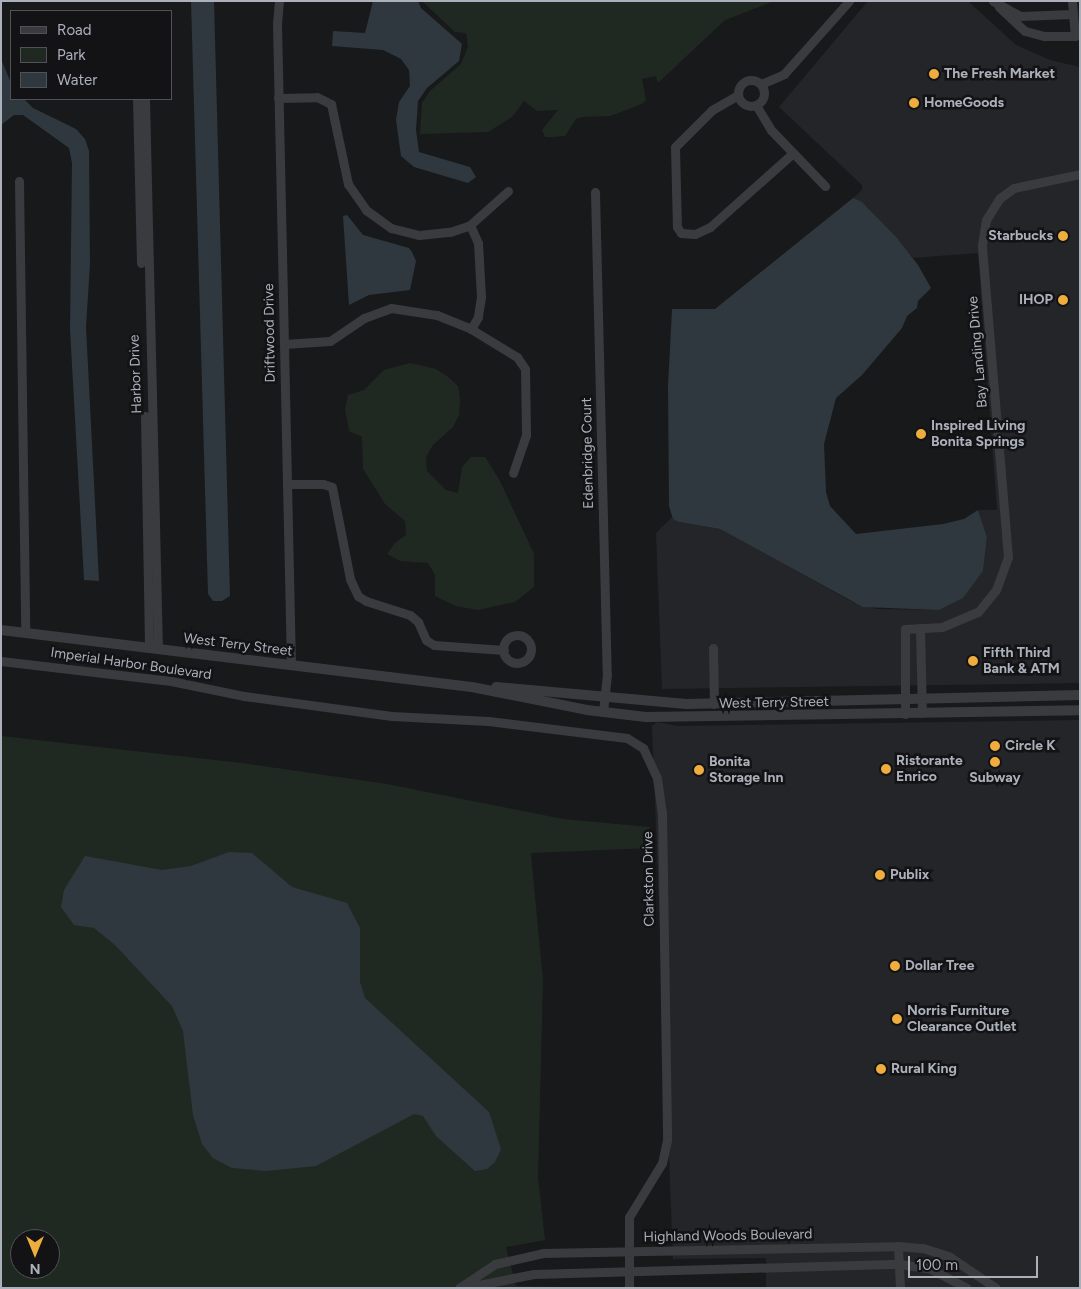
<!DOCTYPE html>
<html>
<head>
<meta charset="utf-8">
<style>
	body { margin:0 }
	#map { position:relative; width:1081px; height:1289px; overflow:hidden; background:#18191b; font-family:Figtree,sans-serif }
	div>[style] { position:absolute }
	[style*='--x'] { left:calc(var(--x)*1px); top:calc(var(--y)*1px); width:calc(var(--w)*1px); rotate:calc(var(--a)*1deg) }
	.built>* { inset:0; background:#242528 }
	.green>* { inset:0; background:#202921 }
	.water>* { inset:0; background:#2f383e }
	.minor>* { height:9px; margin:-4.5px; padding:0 4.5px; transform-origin:4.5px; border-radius:4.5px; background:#3a3b3f }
	.minor>.ring { margin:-4.5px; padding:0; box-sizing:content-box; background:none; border:9px solid #3a3b3f; border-radius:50% }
	.tertiary>* { height:10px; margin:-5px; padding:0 5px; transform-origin:5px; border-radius:5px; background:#3a3b3f }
	.dots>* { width:14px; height:14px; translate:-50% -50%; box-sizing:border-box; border:2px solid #131316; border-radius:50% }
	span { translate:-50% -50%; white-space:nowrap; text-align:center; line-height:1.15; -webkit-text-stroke:5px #131316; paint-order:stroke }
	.poi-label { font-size:14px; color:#abb0ba; font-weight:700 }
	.left { translate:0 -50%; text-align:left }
	.right { translate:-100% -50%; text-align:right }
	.street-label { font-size:14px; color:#abb0ba }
	.frame { position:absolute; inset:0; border:2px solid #abb0ba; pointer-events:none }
	.legend { position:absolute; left:10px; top:10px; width:162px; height:90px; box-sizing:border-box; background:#131316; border:1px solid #505258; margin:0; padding:6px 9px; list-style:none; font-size:15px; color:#abb0ba }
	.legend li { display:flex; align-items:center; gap:10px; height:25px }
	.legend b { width:25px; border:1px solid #505258 }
	.north { position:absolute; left:10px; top:1229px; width:50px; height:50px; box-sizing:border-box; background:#131316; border:1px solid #505258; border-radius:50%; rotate:180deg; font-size:14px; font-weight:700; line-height:20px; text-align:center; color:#abb0ba }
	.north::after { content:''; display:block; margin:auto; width:18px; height:22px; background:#eead3d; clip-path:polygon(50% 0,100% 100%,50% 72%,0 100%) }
	.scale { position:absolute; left:908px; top:1256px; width:130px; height:22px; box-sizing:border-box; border:2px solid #abb0ba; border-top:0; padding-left:6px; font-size:15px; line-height:18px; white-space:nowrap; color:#abb0ba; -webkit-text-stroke:4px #131316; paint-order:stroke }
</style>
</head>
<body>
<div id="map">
	<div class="built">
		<div style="clip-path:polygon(868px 1px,968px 1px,1016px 45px,1050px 60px,1080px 67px,1080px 683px,662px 689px,656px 533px,672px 517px,679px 522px,720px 529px,851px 601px,877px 609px,939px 610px,962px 598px,983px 571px,987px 537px,978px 510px,997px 510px,978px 253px,913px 258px,867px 207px,853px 198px,862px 190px,862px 185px,779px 107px)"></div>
		<div style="clip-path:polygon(1080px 720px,1080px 1288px,766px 1288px,766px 1258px,673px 1259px,652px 726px,657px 722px,678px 726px)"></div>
	</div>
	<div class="green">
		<div style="clip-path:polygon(422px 1px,774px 1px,725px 20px,658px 83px,656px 76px,642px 79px,646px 100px,642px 104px,610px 116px,582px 117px,576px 119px,565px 136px,552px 137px,545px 137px,542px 130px,558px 110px,537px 111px,524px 101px,512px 117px,488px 132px,420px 134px,422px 103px,430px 91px,461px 64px,468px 47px,466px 33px,455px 32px)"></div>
		<div style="clip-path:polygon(410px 363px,436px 369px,448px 377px,458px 386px,460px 399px,459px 415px,453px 427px,433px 445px,426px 457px,427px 471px,446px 490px,458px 493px,462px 467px,471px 457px,485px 457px,500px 481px,534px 554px,534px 587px,515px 602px,478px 610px,456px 606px,435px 596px,435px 575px,428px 563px,400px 561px,387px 554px,395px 543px,406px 535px,405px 521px,385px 504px,363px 469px,362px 437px,349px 431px,345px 409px,348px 395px,364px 390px,384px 370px)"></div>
		<div style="clip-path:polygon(evenodd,1px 736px,242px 763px,387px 784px,563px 819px,650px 827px,650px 848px,531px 853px,543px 981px,538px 1177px,545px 1240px,506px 1247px,516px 1286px,608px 1288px,1px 1288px,1px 736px,20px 1239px,50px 1239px,50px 1269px,20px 1269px,20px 1239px)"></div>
	</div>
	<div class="water">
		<div style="clip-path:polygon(191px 1px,214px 1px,230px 596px,222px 601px,213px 601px,208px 594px)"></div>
		<div style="clip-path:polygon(373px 1px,418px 1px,421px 8px,462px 44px,459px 61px,427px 88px,418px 101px,416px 130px,419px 152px,470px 167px,476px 177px,468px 183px,414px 167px,401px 156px,396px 120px,399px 102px,410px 86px,409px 70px,401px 59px,383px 50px,332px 46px,333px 31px,365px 33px)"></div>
		<div style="clip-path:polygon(1px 59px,11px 83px,11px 99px,24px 99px,33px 108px,76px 129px,85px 139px,89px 151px,90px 264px,86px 327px,99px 581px,84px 580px,70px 329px,72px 163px,69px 148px,23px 115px,14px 115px,1px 125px)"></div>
		<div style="clip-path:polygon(853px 198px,862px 202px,897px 238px,918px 265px,931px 288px,918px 301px,917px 308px,907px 316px,902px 328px,862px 375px,836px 398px,824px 444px,826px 492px,830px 506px,856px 534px,943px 524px,964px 519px,978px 510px,987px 537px,983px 571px,963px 598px,939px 610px,863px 607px,720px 529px,679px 522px,673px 519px,669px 506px,668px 386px,672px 309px,715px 309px)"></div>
		<div style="clip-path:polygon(347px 215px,363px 235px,409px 248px,412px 252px,416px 261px,410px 290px,369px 295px,349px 305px,343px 216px)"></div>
		<div style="clip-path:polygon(229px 852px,252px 853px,292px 887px,347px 903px,360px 928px,360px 982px,365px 998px,489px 1112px,501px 1149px,495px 1162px,487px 1169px,475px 1171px,436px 1136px,423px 1116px,414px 1114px,316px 1166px,266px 1171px,232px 1168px,213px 1158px,202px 1144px,193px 1115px,183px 1031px,172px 1006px,115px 945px,94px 928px,74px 925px,61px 907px,64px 890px,85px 856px,162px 870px,191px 866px)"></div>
	</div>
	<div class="minor">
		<div style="--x:279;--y:1;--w:23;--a:95"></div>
		<div style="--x:277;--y:24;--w:641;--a:88.75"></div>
		<div style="--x:993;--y:1;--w:31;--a:29"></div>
		<div style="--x:1020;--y:16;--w:52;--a:-2.2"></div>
		<div style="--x:999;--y:7;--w:35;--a:43"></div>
		<div style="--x:1025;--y:31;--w:20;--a:15"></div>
		<div style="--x:1044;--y:36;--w:31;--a:0"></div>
		<div style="--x:1075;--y:36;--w:35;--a:-95"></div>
		<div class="ring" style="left:738px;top:80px;width:17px;height:17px"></div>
		<div style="--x:761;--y:84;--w:25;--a:-23"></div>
		<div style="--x:784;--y:74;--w:98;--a:-48.3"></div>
		<div style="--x:738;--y:95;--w:30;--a:150"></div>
		<div style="--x:712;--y:110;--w:52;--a:135"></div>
		<div style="--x:675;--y:147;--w:80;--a:88.6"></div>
		<div style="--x:677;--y:227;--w:7;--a:56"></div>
		<div style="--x:681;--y:233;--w:14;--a:4"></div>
		<div style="--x:695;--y:234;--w:17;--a:-25"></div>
		<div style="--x:710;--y:227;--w:111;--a:-41.7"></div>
		<div style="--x:278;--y:98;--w:39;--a:-1"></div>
		<div style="--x:317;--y:97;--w:16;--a:27"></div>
		<div style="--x:331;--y:104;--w:82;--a:78"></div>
		<div style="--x:348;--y:184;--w:32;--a:55"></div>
		<div style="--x:366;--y:210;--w:31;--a:36"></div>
		<div style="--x:391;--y:228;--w:29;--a:14"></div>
		<div style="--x:419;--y:235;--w:31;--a:-6"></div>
		<div style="--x:450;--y:232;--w:21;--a:-19"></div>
		<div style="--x:470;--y:225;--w:51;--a:-41.8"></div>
		<div style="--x:137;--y:99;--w:164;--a:88.6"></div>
		<div style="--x:145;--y:99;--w:550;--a:88.65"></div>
		<div style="--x:756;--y:105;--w:29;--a:59"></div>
		<div style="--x:771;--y:130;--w:78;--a:46"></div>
		<div style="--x:19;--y:181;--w:451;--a:89.2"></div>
		<div style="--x:595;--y:192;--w:482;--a:88.6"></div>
		<div style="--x:607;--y:674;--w:38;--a:96"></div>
		<div style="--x:470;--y:225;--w:20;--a:66"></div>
		<div style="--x:478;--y:243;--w:54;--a:86.8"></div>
		<div style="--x:481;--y:297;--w:20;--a:99"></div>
		<div style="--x:478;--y:317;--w:14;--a:120"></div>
		<div style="--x:284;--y:344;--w:46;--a:-3.7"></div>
		<div style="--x:330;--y:341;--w:41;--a:-34.1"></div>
		<div style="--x:364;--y:318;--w:29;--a:-20"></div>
		<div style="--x:391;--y:308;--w:47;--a:8.7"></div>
		<div style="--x:437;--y:315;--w:37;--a:22"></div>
		<div style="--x:471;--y:329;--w:54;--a:31.3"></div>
		<div style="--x:517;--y:357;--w:14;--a:56"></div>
		<div style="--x:525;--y:369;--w:66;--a:89.1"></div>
		<div style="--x:526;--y:435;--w:40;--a:108.9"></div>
		<div style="--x:145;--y:416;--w:232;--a:89"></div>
		<div style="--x:288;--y:484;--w:35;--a:0"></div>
		<div style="--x:323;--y:484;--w:9;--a:18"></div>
		<div style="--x:332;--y:487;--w:94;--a:78.9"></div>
		<div style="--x:350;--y:579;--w:19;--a:65"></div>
		<div style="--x:358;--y:596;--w:9;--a:32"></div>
		<div style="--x:366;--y:601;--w:46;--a:17.7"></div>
		<div style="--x:410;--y:615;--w:11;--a:41"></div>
		<div style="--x:418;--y:622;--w:20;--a:66"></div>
		<div style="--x:426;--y:640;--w:9;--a:32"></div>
		<div style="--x:434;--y:645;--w:70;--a:4.1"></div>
		<div style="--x:920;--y:628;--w:85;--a:88.7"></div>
		<div class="ring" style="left:503px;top:635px;width:19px;height:19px"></div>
		<div style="--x:713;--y:648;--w:56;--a:89"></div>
		<div style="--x:1;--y:661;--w:171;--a:6.7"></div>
		<div style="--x:171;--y:681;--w:75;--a:11.6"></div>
		<div style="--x:244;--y:696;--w:149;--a:7.7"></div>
		<div style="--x:392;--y:716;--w:96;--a:3"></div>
		<div style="--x:488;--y:721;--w:140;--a:7"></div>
		<div style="--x:627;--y:738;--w:19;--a:32"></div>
		<div style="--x:643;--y:748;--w:33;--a:65"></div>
		<div style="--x:657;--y:778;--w:34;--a:82"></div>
		<div style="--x:662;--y:812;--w:328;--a:89.1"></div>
		<div style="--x:667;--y:1140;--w:24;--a:102"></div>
		<div style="--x:662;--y:1163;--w:63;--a:121.4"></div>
		<div style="--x:629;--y:1217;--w:71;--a:90"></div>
		<div style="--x:905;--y:714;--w:85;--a:-90"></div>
		<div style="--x:905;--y:629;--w:37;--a:-3"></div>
		<div style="--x:942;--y:627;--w:39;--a:-23"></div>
		<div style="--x:978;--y:612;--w:28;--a:-51"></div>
		<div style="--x:996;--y:590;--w:35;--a:-70"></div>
		<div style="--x:1008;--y:557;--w:313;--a:-94.8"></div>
		<div style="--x:982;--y:245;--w:25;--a:-81"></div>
		<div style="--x:986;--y:220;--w:26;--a:-58"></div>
		<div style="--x:1000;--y:198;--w:17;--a:-36"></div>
		<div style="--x:1014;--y:188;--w:67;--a:-12"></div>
		<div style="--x:898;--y:1246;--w:42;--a:87.3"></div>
		<div style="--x:459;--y:1288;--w:43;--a:-33.7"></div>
		<div style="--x:495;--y:1264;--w:49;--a:-12.9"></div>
		<div style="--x:543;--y:1253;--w:355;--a:-1.1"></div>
		<div style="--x:898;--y:1246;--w:25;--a:5"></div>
		<div style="--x:923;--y:1248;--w:28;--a:18"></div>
		<div style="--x:950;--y:1257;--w:55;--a:34"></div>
		<div style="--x:463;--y:1288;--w:72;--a:-11.2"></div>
		<div style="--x:534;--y:1274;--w:366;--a:-1.6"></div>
		<div style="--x:900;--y:1264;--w:31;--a:9"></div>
		<div style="--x:931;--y:1269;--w:40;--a:28"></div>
	</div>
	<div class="tertiary">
		<div style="--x:1;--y:630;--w:474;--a:6.9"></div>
		<div style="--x:472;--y:687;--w:117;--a:11.3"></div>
		<div style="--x:587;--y:710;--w:59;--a:6.8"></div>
		<div style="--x:646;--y:717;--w:434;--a:-0.9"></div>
		<div style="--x:496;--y:687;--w:191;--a:5.1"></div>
		<div style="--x:686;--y:704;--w:394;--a:-1.3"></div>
	</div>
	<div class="dots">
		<div style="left:934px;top:74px;background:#eead3d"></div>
		<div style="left:914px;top:103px;background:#eead3d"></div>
		<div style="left:1063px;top:236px;background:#eead3d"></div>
		<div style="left:1063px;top:300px;background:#eead3d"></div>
		<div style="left:921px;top:434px;background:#eead3d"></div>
		<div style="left:973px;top:661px;background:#eead3d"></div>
		<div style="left:995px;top:746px;background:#eead3d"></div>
		<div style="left:995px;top:762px;background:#eead3d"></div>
		<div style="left:886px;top:769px;background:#eead3d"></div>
		<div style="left:699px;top:770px;background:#eead3d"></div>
		<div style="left:880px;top:875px;background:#eead3d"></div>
		<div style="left:895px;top:966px;background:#eead3d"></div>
		<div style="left:897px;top:1019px;background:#eead3d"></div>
		<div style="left:881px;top:1069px;background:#eead3d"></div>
	</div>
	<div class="poi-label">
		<span class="left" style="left:944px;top:74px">The Fresh Market</span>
		<span class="left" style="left:924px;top:103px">HomeGoods</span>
		<span class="right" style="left:1053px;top:236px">Starbucks</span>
		<span class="right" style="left:1053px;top:300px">IHOP</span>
		<span class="left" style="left:931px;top:434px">Inspired Living<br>Bonita Springs</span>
		<span class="left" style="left:983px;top:661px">Fifth Third<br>Bank &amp; ATM</span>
		<span class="left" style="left:1005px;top:746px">Circle K</span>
		<span class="left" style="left:896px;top:769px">Ristorante<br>Enrico</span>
		<span class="left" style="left:709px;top:770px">Bonita<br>Storage Inn</span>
		<span style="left:995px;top:778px">Subway</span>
		<span class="left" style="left:890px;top:875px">Publix</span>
		<span class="left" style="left:905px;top:966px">Dollar Tree</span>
		<span class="left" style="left:907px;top:1019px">Norris Furniture<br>Clearance Outlet</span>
		<span class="left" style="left:891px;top:1069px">Rural King</span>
	</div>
	<div class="street-label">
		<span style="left:270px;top:333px;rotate:-91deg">Driftwood Drive</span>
		<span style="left:978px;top:352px;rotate:-95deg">Bay Landing Drive</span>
		<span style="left:136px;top:374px;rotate:-92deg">Harbor Drive</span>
		<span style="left:588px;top:453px;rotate:-91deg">Edenbridge Court</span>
		<span style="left:238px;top:645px;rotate:7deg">West Terry Street</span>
		<span style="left:131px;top:664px;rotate:8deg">Imperial Harbor Boulevard</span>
		<span style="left:774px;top:703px;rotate:-1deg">West Terry Street</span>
		<span style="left:649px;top:879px;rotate:-91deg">Clarkston Drive</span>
		<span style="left:728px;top:1236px;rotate:-1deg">Highland Woods Boulevard</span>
	</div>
	<div class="frame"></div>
	<ul class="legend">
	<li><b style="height:6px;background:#3a3b3f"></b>Road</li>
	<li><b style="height:14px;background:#202921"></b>Park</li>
	<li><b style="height:14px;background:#2f383e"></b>Water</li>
	</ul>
	<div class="north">N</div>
	<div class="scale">100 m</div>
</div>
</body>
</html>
